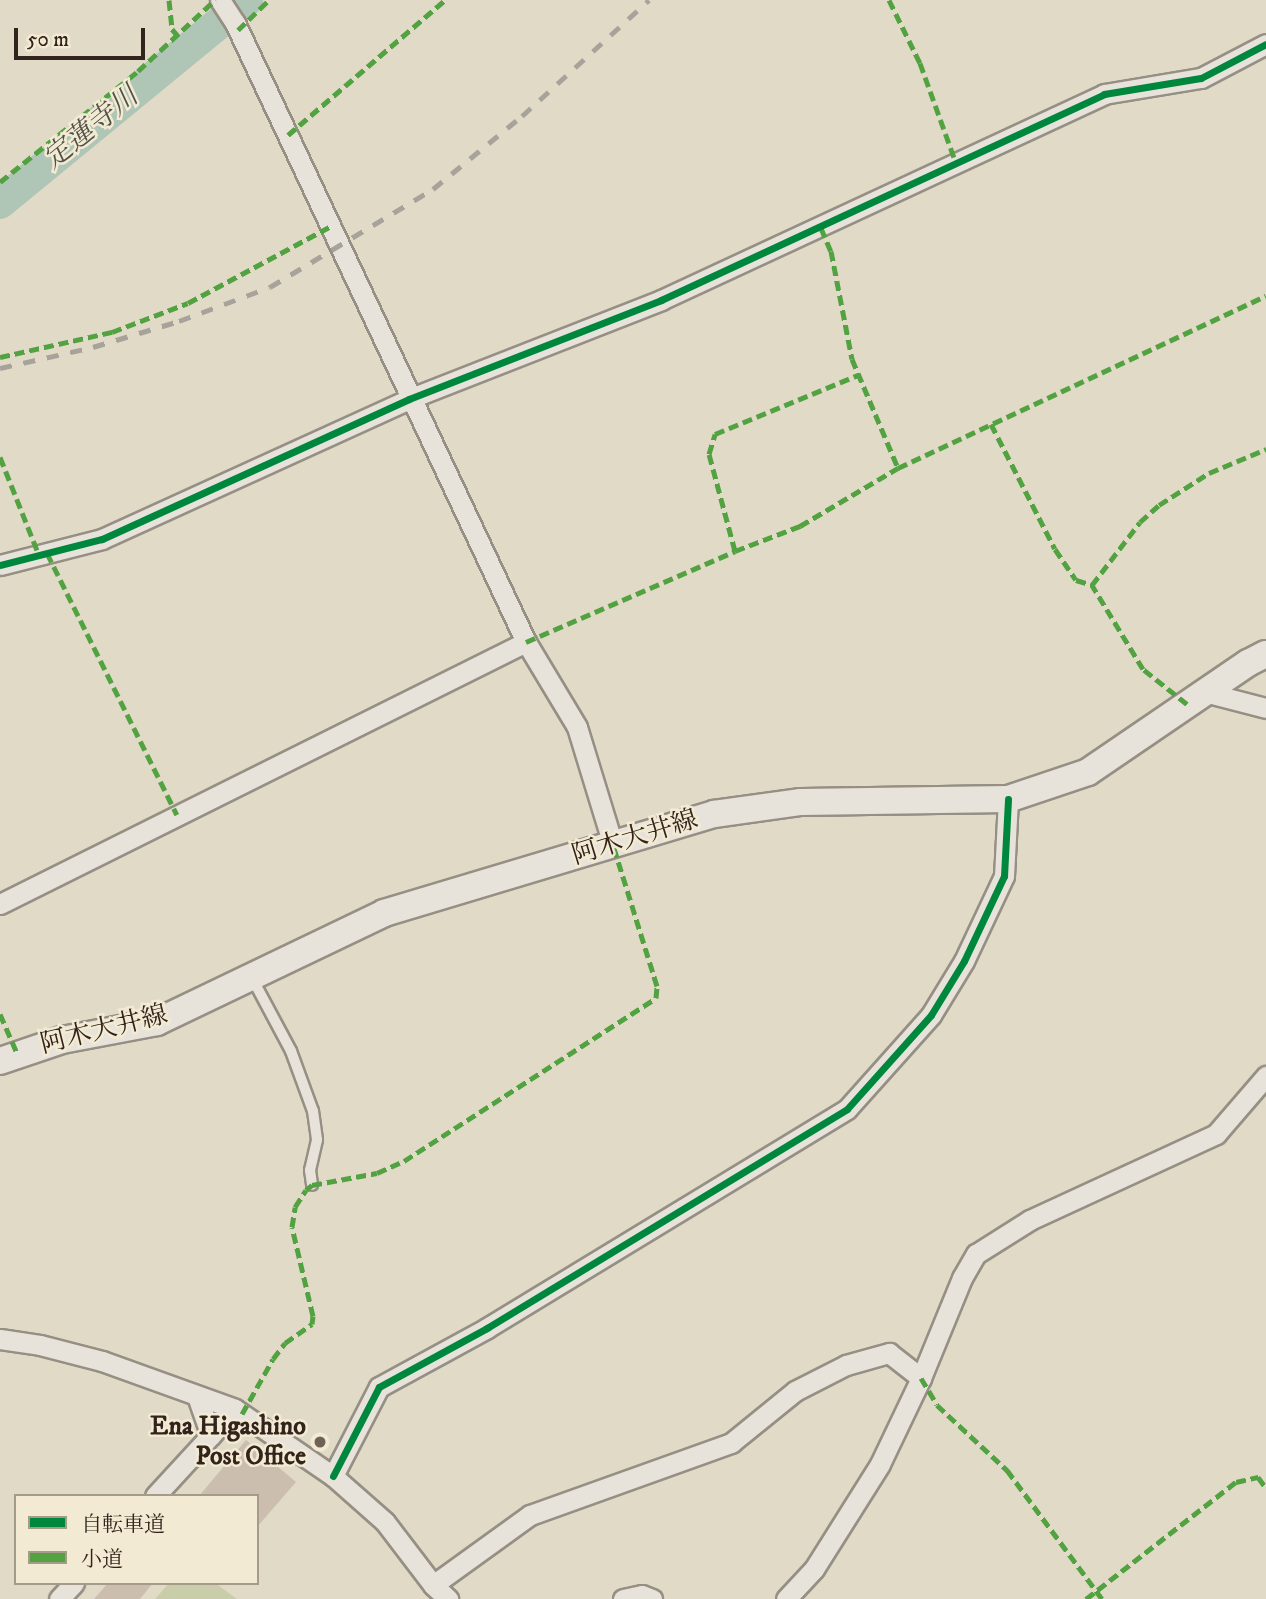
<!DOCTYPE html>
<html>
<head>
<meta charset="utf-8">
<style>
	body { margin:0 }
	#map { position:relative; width:1266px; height:1599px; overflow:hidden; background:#e1dac7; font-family:"IM FELL DW Pica","Noto Serif JP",serif }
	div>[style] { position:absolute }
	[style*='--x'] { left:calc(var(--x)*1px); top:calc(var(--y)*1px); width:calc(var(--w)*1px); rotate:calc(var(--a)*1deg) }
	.green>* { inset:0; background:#c9cdaa }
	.river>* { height:32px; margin:-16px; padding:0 16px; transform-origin:16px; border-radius:16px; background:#afc5b6 }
	.building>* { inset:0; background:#ccbeae }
	.roads { filter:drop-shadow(2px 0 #958f84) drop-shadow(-2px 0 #958f84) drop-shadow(0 2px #958f84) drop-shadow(0 -2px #958f84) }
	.lane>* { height:10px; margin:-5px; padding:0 5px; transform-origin:5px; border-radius:5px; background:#e8e3da }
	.street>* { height:19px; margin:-9.5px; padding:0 9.5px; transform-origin:9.5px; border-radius:9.5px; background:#e8e3da }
	.secondary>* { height:26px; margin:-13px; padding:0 13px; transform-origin:13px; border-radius:13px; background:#e8e3da }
	.rail>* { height:5px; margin-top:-2.5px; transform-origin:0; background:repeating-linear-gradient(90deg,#a7a39b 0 12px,transparent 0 24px) }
	.quiet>* { height:5px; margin-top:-2.5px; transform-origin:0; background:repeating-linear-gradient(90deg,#52a241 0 10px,transparent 0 15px) }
	.cycleway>* { height:7px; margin:-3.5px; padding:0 3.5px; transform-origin:3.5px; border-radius:3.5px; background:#00873e }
	.dots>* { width:19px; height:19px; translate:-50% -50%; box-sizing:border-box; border:4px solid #f3ead3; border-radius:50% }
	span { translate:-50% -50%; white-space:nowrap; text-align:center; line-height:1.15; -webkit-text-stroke:5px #f3ead3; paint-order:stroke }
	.street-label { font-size:26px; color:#32231c }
	.poi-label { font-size:26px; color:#32231c; font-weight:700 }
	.right { translate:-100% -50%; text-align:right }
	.water-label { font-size:28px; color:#515148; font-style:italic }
	.legend { position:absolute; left:14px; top:1494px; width:245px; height:91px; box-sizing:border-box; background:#f3ead3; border:2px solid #a69a8a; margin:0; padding:9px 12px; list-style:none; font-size:21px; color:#32231c }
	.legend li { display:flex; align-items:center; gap:14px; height:35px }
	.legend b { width:35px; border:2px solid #a69a8a }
	.scale { position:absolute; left:14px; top:28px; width:131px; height:32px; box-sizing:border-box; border:4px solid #32231c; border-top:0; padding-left:9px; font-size:21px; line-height:24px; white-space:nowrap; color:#32231c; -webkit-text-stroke:5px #f3ead3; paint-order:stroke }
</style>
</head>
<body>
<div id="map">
	<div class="green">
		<div style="clip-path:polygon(169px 1583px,215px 1583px,237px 1599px,155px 1599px)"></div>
	</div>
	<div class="river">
		<div style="--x:0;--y:203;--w:320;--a:-39.4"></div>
	</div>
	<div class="building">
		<div style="clip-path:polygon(246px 1440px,296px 1482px,257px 1527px,257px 1496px,199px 1496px)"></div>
		<div style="clip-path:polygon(108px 1583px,153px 1583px,140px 1599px,94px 1599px)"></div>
	</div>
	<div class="roads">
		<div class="lane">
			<div style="--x:252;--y:978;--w:83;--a:61.9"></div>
			<div style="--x:291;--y:1051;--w:64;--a:69.9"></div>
			<div style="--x:313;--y:1111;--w:29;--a:82"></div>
			<div style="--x:317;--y:1140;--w:31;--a:103"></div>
			<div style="--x:310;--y:1170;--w:15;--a:82"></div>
		</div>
		<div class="street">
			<div style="--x:220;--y:0;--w:27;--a:57"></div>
			<div style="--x:235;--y:23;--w:684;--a:64.82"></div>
			<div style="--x:526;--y:642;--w:99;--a:59"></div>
			<div style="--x:577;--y:727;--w:123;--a:73"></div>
			<div style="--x:0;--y:565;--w:105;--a:-14.3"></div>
			<div style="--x:102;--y:539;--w:337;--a:-24.5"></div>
			<div style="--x:409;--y:399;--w:271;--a:-21.4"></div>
			<div style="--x:661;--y:300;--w:489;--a:-24.9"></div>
			<div style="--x:1104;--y:94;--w:98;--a:-9.4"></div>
			<div style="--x:1201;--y:78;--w:73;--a:-27.6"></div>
			<div style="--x:1204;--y:692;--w:64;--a:14.5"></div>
			<div style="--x:0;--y:904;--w:588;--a:-26.48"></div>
			<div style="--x:0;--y:1339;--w:40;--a:8.5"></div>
			<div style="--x:40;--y:1345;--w:64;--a:14.5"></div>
			<div style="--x:102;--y:1361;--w:141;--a:19.8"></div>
			<div style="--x:235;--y:1409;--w:119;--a:34.4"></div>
			<div style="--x:333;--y:1476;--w:69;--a:41.5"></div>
			<div style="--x:385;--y:1522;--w:79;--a:52.7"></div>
			<div style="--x:433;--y:1585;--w:21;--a:43"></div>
			<div style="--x:197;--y:1396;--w:42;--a:70.7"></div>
			<div style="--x:333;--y:1476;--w:100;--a:-62.7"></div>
			<div style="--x:379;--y:1387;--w:123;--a:-28.6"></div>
			<div style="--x:487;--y:1328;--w:421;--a:-31.3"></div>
			<div style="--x:847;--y:1109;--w:126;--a:-48.2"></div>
			<div style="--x:931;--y:1015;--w:63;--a:-58.6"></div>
			<div style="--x:964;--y:961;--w:94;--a:-64.8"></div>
			<div style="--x:1004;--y:876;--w:77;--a:-87"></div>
			<div style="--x:155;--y:1496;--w:118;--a:-47.4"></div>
			<div style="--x:433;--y:1585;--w:120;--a:-35.8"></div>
			<div style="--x:530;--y:1515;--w:214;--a:-19.7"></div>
			<div style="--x:731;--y:1443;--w:82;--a:-39.1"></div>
			<div style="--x:795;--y:1391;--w:57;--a:-27"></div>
			<div style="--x:846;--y:1365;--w:45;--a:-15.6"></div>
			<div style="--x:889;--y:1353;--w:41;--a:38"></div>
			<div style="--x:59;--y:1599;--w:22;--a:-47"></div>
			<div style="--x:623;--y:1599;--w:19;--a:-12"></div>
			<div style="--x:642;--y:1595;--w:11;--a:22"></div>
			<div style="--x:786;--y:1599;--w:41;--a:-47"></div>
			<div style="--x:814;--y:1569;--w:124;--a:-57.8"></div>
			<div style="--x:880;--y:1464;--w:95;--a:-64.5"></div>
			<div style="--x:921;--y:1378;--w:108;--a:-67.7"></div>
			<div style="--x:962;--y:1278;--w:28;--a:-60"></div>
			<div style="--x:976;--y:1254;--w:64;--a:-32.2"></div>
			<div style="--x:1030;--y:1220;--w:205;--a:-24.8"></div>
			<div style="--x:1216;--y:1134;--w:77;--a:-49.2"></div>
		</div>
		<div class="secondary">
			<div style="--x:0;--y:1061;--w:65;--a:-18.7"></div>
			<div style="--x:62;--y:1040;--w:97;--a:-10.7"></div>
			<div style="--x:157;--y:1022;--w:252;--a:-25.6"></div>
			<div style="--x:384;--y:913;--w:345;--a:-16.7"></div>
			<div style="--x:714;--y:814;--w:88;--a:-7.9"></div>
			<div style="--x:801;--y:802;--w:207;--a:-0.8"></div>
			<div style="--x:1008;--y:799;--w:84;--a:-18.6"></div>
			<div style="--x:1088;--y:772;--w:194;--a:-34.3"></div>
			<div style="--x:1248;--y:663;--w:20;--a:-27"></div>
		</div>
	</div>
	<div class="rail">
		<div style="--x:0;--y:368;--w:95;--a:-12.7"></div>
		<div style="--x:93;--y:347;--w:90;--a:-16.8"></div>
		<div style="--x:179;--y:321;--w:97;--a:-20.5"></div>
		<div style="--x:270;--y:287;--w:190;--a:-31"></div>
		<div style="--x:433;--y:189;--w:115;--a:-39.4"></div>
		<div style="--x:522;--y:116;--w:172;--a:-42.4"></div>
	</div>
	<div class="quiet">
		<div style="--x:169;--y:0;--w:29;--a:84"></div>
		<div style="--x:172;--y:29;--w:9;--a:49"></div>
		<div style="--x:889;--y:0;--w:70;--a:63.8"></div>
		<div style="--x:920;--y:63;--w:106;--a:70.2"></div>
		<div style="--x:238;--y:30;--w:43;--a:-44.1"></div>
		<div style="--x:288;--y:135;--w:207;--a:-40.7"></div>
		<div style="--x:0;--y:182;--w:177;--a:-38.8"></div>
		<div style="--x:138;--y:71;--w:105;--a:-42.7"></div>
		<div style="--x:821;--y:228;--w:25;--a:67"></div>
		<div style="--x:831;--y:251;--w:110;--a:79"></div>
		<div style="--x:852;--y:359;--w:118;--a:67.1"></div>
		<div style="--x:0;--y:357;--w:115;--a:-12.6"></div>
		<div style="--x:112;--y:332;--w:81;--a:-20.9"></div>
		<div style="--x:188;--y:303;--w:162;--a:-28.3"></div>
		<div style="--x:991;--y:424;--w:140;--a:62.9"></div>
		<div style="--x:1055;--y:549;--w:37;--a:56"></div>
		<div style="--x:1076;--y:580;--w:17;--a:17"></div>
		<div style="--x:0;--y:457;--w:105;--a:68.3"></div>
		<div style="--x:735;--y:551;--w:100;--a:-105"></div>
		<div style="--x:709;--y:454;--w:21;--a:-73"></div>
		<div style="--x:715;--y:434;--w:155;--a:-22.4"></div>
		<div style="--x:47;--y:553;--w:292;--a:63.6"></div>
		<div style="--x:526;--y:642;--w:228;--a:-23.5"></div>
		<div style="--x:735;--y:551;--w:70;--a:-21"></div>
		<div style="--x:800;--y:526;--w:114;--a:-30.6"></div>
		<div style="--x:898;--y:468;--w:406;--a:-25.1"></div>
		<div style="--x:1187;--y:704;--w:56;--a:-141.5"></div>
		<div style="--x:1143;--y:669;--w:98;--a:-121.3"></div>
		<div style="--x:1092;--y:585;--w:79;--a:-52.7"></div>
		<div style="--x:1140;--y:522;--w:25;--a:-42"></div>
		<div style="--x:1159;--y:505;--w:59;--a:-32.6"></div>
		<div style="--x:1209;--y:473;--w:62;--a:-22.8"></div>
		<div style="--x:0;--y:1014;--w:43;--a:66.4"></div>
		<div style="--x:921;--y:1378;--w:31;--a:59"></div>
		<div style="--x:937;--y:1405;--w:96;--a:42.9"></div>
		<div style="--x:1007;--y:1470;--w:160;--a:53.6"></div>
		<div style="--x:242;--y:1414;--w:63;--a:-60.6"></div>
		<div style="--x:273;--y:1359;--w:20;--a:-53"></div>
		<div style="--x:285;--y:1343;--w:33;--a:-35"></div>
		<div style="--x:312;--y:1324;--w:8;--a:-83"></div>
		<div style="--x:313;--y:1316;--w:91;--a:-103.3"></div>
		<div style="--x:292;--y:1227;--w:20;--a:-81"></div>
		<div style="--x:295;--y:1207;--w:20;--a:-57"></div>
		<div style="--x:306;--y:1190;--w:8;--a:-40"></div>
		<div style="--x:312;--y:1185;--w:66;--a:-10.5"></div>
		<div style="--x:377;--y:1173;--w:30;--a:-24"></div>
		<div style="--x:404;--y:1161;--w:300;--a:-32.9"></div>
		<div style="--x:656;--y:998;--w:12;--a:-85"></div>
		<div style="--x:657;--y:986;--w:148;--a:-107.3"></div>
		<div style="--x:1086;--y:1599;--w:190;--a:-38"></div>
		<div style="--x:1236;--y:1482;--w:23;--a:-13"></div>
		<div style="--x:1258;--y:1477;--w:14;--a:54"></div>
	</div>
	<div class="cycleway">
		<div style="--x:0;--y:565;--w:105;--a:-14.3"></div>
		<div style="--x:102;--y:539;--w:337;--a:-24.5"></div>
		<div style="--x:409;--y:399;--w:271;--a:-21.4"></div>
		<div style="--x:661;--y:300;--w:489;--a:-24.9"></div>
		<div style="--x:1104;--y:94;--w:98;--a:-9.4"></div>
		<div style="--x:1201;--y:78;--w:73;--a:-27.6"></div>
		<div style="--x:333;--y:1476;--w:100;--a:-62.7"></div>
		<div style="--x:379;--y:1387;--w:123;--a:-28.6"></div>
		<div style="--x:487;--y:1328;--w:421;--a:-31.3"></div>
		<div style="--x:847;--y:1109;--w:126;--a:-48.2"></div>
		<div style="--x:931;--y:1015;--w:63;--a:-58.6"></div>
		<div style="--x:964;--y:961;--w:94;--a:-64.8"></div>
		<div style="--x:1004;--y:876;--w:77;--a:-87"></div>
	</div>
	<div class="dots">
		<div style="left:320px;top:1442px;background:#6f6358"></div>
	</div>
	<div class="street-label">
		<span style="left:635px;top:838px;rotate:-17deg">阿木大井線</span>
		<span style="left:104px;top:1030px;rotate:-14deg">阿木大井線</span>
	</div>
	<div class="poi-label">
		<span class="right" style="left:306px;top:1442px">Ena Higashino<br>Post Office</span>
	</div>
	<div class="water-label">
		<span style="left:91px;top:128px;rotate:-39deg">定蓮寺川</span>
	</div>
	<ul class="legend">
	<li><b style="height:9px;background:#00873e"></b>自転車道</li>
	<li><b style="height:9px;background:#52a241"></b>小道</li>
	</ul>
	<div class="scale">50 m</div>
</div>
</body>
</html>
